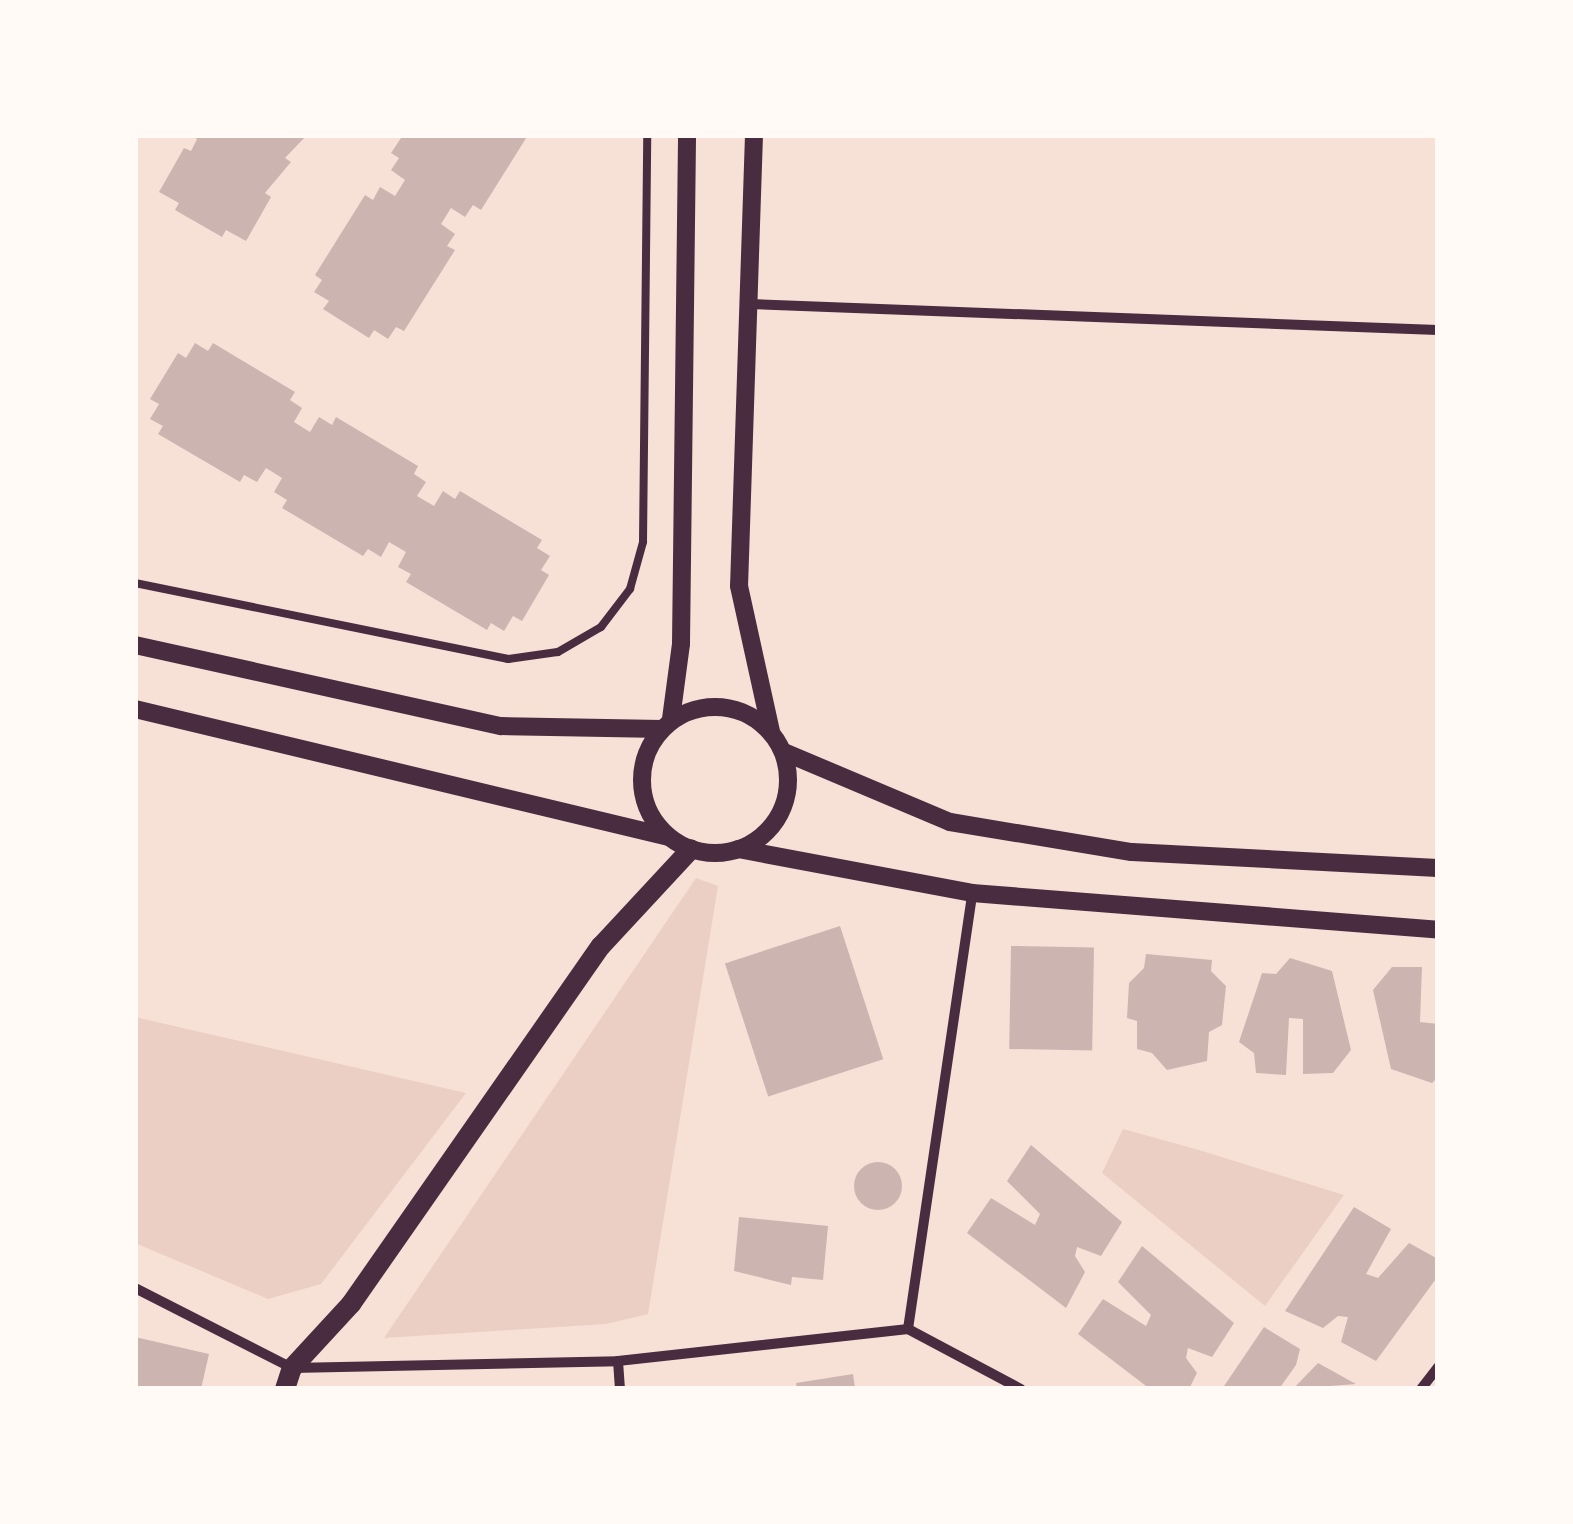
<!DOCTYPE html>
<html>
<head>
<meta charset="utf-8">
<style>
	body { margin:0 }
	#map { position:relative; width:1573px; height:1524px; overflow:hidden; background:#f7e1d7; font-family:Commissioner,sans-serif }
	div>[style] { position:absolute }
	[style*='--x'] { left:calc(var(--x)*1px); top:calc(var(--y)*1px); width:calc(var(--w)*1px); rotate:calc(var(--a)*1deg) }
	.green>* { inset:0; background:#ebcfc5 }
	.building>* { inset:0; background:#ccb4b1; transform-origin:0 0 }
	.round { border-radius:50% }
	.service>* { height:8px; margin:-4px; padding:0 4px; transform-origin:4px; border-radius:4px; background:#4a2c40 }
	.minor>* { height:10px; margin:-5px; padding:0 5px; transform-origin:5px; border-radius:5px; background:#4a2c40 }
	.tertiary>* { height:18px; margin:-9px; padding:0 9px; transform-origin:9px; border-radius:9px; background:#4a2c40 }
	.tertiary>.ring { margin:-9px; padding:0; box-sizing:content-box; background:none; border:18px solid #4a2c40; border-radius:50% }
	.secondary>* { height:20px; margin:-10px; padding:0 10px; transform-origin:10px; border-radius:10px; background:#4a2c40 }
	span { translate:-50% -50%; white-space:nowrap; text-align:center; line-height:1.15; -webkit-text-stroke:9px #fffaf5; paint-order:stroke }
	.frame { position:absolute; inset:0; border:138px solid #fffaf5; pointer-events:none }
</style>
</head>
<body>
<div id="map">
	<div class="green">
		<div style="clip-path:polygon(696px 878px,718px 886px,648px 1314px,606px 1324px,384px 1338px)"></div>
		<div style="clip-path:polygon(135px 1017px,466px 1093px,321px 1284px,268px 1299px,135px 1243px)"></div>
		<div style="clip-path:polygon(1123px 1129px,1199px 1150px,1344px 1195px,1265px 1306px,1102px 1173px)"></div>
	</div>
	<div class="building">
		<div style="clip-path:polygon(190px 135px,307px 135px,285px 158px,291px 162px,265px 193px,271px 197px,246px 241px,226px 230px,222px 237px,175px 210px,179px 203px,159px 192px,184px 148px,191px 151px,197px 139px)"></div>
		<div style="clip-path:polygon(403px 135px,528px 135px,481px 210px,473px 205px,465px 217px,451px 208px,441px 224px,455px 234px,447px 246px,455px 250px,404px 331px,396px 327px,388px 339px,374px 330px,369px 338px,323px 309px,329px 301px,314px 292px,322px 280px,315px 275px,365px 195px,373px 200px,380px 187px,395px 196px,405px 180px,391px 170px,399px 158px,391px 153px)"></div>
		<div style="clip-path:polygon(195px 343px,208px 351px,213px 343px,295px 392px,290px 400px,302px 408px,294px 422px,310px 432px,319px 417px,332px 425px,336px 417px,418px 466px,414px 474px,426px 482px,417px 496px,434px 506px,443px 491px,455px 499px,460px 491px,542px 540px,537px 548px,550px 556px,541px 570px,549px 575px,522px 621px,513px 616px,504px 631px,491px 623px,487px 630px,406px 582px,411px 574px,398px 567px,406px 552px,389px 542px,381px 557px,368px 549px,363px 556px,282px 508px,287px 500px,274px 492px,282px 478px,266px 468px,257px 482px,244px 475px,240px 482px,158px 434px,163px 426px,150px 419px,159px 404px,150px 399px,178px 353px,186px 358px)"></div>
		<div style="left:840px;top:926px;width:140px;height:121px;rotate:72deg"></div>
		<div style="left:1011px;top:946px;width:83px;height:103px;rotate:1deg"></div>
		<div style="clip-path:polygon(1146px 954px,1212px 960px,1211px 971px,1226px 986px,1222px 1025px,1209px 1032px,1207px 1061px,1167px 1070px,1152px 1053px,1137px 1049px,1137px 1021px,1127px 1018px,1129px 983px,1144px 968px)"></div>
		<div style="clip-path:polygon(1290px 958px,1332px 971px,1351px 1050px,1333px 1073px,1303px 1074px,1303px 1019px,1289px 1018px,1286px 1075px,1256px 1073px,1254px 1053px,1239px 1042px,1262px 973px,1276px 974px)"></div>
		<div style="clip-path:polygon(1392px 967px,1422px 967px,1420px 1022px,1438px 1024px,1438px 1077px,1432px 1083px,1391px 1069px,1373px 990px)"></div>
		<div style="clip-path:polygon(1031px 1145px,1122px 1222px,1101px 1256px,1077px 1247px,1075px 1256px,1085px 1272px,1066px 1308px,967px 1233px,991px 1198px,1035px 1225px,1040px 1214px,1007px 1181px)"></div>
		<div class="round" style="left:854px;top:1162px;width:48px;height:48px"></div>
		<div style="clip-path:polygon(1354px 1207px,1391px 1229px,1366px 1274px,1378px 1278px,1409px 1243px,1438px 1259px,1438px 1276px,1376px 1361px,1341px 1342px,1348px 1317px,1338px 1316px,1323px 1328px,1285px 1311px)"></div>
		<div style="clip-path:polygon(739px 1217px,828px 1226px,823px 1280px,792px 1277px,791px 1285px,734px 1271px)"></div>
		<div style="clip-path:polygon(1142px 1246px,1234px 1323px,1212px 1357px,1188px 1348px,1186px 1358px,1197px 1373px,1189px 1389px,1150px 1389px,1078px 1334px,1103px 1299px,1146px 1326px,1151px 1315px,1118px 1282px)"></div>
		<div style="clip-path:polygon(1264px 1327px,1300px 1349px,1296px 1365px,1279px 1389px,1222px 1389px)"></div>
		<div style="clip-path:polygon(135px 1337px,209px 1354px,201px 1389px,135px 1389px)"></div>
		<div style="clip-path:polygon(1318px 1363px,1356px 1384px,1293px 1389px)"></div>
		<div style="clip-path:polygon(853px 1374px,855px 1388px,797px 1389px,796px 1383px)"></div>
	</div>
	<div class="service">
		<div style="--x:135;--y:583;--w:381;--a:11.5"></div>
		<div style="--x:508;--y:659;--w:50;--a:-8"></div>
		<div style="--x:558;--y:652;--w:50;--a:-30.2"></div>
		<div style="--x:601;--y:627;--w:48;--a:-52.7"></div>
		<div style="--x:630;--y:589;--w:49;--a:-74.5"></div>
		<div style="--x:643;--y:542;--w:407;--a:-89.4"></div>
	</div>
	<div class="minor">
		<div style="--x:748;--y:304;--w:690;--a:2.16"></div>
		<div style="--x:135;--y:1288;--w:176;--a:27"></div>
		<div style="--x:292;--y:1368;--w:326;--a:-1.2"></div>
		<div style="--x:618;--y:1361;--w:292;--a:-6.3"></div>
		<div style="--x:908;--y:1329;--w:128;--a:28"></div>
		<div style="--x:908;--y:1329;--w:441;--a:-81.6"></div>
		<div style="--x:618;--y:1361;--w:28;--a:86"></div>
		<div style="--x:1421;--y:1389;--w:28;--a:-52"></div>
	</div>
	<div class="tertiary">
		<div style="--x:754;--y:135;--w:451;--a:91.9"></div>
		<div style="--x:739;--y:586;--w:148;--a:77.6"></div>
		<div style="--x:135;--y:645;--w:375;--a:12.5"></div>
		<div style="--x:501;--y:726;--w:161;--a:1.1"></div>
		<div class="ring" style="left:642px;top:707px;width:128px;height:128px"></div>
		<div style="--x:135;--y:709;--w:549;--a:13.48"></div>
		<div style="--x:671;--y:719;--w:76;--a:-82.4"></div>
		<div style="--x:681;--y:644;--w:509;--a:-89.32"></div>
		<div style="--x:784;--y:752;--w:180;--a:22.9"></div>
		<div style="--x:950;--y:822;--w:184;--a:9.4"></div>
		<div style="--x:1132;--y:852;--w:306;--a:3"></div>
		<div style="--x:738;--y:849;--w:238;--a:10.6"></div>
		<div style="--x:972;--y:893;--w:467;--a:4.5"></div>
	</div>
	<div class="secondary">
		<div style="--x:285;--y:1389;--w:22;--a:-72"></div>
		<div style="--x:292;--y:1368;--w:87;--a:-47.3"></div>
		<div style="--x:351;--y:1304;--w:437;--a:-55.1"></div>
		<div style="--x:601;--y:946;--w:132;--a:-47.1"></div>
	</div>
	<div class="frame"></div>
</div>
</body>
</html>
